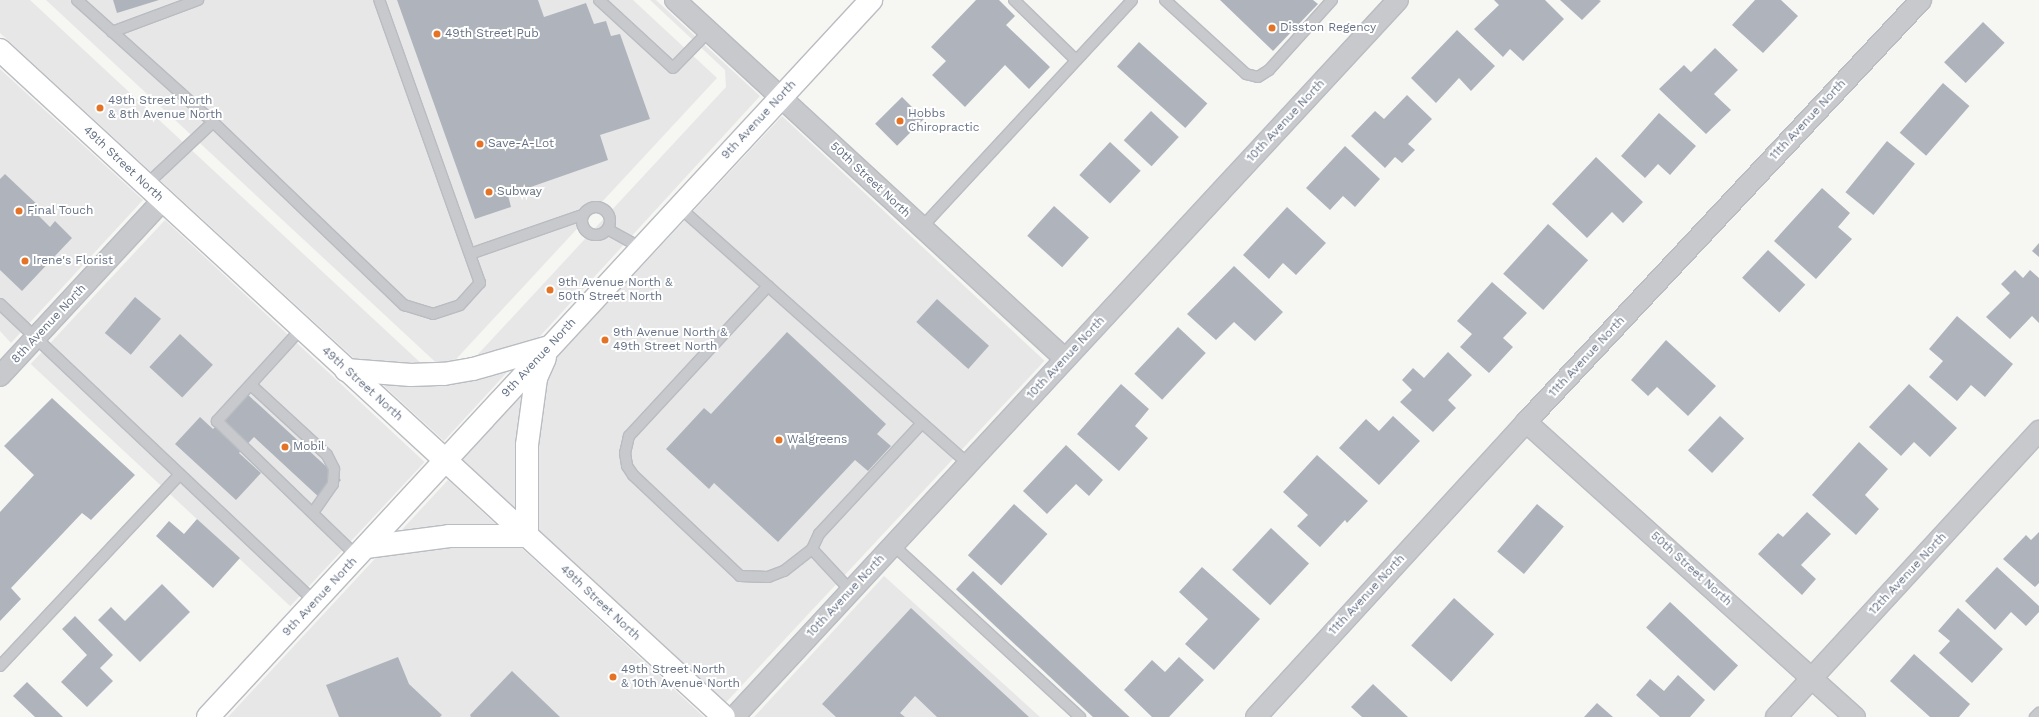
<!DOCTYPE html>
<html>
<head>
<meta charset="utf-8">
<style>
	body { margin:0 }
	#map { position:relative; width:2039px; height:717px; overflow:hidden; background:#f6f7f3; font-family:"Work Sans",sans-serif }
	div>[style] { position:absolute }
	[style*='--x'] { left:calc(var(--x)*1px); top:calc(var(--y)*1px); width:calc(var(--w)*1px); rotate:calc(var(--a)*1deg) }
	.built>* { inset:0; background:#e7e7e7; transform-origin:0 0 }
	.building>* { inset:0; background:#afb4bc; transform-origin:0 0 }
	.roads { filter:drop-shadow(1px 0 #b9bcc1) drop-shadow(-1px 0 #b9bcc1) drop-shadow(0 1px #b9bcc1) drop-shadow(0 -1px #b9bcc1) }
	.lane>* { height:10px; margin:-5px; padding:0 5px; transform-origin:5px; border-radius:5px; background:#c7c9cd }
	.lane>.ring { margin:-5px; padding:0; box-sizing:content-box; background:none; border:10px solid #c7c9cd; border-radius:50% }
	.street>* { height:20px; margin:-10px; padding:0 10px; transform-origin:10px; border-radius:10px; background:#c7c9cd }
	.secondary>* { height:22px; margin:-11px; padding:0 11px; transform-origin:11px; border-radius:11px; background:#fff }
	.dots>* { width:11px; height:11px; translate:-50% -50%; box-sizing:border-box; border:2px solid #fff; border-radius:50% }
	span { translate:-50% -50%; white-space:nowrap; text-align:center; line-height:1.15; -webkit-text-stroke:4px #fff; paint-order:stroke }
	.poi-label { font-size:12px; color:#657185 }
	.left { translate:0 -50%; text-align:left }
	.street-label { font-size:12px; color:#657185 }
</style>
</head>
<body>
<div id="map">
	<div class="built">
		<div style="clip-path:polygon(0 0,30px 0,438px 379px,455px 379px,726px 87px,725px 70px,650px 0,656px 0,760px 96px,444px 441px,0 33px)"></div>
		<div style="clip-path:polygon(46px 0,633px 0,717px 78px,445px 371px)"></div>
		<div style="clip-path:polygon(0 69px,143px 200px,11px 343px,0 331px)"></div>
		<div style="left:782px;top:116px;width:359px;height:469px;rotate:43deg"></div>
		<div style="left:165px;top:220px;width:355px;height:197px;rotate:43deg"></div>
		<div style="clip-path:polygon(448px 480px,704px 717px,228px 717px)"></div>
		<div style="clip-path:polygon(884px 576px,1040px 717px,754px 717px)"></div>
	</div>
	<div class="building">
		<div style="clip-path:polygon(113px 0,159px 0,117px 13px)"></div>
		<div style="clip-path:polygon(397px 0,538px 0,544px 17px,586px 3px,594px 24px,606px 21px,611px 36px,620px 34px,650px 119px,600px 135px,608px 160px,508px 195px,511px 207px,475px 219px)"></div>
		<div style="clip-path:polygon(976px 0,999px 0,1015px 16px,1006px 25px,1050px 67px,1029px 89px,1005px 65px,965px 107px,932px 75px,946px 61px,931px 47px)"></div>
		<div style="clip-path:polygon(1220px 0,1313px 0,1318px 4px,1273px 51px)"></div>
		<div style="clip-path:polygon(1494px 0,1545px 0,1564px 19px,1523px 61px,1510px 49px,1503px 57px,1474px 29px,1499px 5px)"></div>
		<div style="clip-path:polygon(1560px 0,1599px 0,1601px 1px,1582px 20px)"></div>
		<div style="clip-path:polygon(1755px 0,1781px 0,1798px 16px,1763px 53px,1732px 25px)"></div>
		<div style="left:1983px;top:22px;width:30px;height:56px;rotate:44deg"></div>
		<div style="clip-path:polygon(1457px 30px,1495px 66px,1471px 91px,1459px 78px,1436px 103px,1411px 78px)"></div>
		<div style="left:1139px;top:42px;width:92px;height:33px;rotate:42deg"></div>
		<div style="clip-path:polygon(1715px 48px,1738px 70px,1714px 94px,1731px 110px,1706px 134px,1659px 89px,1684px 65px,1691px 72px)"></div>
		<div style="left:1943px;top:83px;width:35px;height:66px;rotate:41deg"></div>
		<div style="clip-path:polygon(1407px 95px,1432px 119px,1408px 144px,1415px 150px,1402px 163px,1395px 157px,1385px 168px,1351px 136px,1375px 111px,1384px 119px)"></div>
		<div style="left:902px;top:97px;width:31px;height:38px;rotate:45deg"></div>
		<div style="left:1151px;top:111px;width:38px;height:40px;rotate:43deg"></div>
		<div style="clip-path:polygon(1659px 113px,1696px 146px,1670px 175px,1658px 164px,1645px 178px,1621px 156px)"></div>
		<div style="left:1887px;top:141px;width:36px;height:66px;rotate:39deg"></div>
		<div style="left:1110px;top:142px;width:42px;height:45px;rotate:43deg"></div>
		<div style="clip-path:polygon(1345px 146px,1380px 179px,1355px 207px,1343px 196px,1330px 210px,1306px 188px)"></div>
		<div style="clip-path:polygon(1596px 157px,1643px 202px,1623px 223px,1612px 212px,1587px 238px,1552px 204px)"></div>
		<div style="clip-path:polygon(5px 174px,41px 208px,36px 213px,50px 227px,55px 221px,72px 238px,22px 291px,0 270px,0 179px)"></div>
		<div style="clip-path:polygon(1822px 188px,1850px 213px,1838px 227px,1852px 239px,1816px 279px,1774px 241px)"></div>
		<div style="left:1054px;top:206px;width:47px;height:40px;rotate:42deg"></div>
		<div style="clip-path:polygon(1287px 207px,1326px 243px,1296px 275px,1283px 263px,1269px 279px,1243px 255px)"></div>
		<div style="left:1548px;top:224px;width:54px;height:67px;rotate:42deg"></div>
		<div style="clip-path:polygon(2039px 243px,2039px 257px,2032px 251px)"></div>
		<div style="left:1768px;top:250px;width:51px;height:38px;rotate:43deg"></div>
		<div style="clip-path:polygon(1234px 266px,1283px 312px,1255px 341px,1234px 322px,1216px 340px,1187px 314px)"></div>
		<div style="clip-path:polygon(2015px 270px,2023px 278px,2030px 270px,2039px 278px,2039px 323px,2032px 316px,2010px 339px,1986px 317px,2010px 293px,2001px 284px)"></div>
		<div style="clip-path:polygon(1492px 282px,1527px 313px,1503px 338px,1513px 347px,1489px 373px,1460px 347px,1472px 334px,1457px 321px)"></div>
		<div style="left:135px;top:297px;width:34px;height:47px;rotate:40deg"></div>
		<div style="left:937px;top:299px;width:70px;height:31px;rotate:42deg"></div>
		<div style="clip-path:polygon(1957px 316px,2013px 364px,1985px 397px,1971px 385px,1957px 401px,1929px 377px,1943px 361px,1929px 349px)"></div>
		<div style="left:1178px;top:327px;width:38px;height:64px;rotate:43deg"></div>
		<div style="clip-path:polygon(787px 332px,886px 424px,877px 434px,891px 446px,868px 471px,855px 460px,778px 542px,714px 483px,709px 489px,666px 449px,704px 408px,711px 414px)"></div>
		<div style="left:180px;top:334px;width:45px;height:45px;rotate:43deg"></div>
		<div style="clip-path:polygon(1666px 340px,1716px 386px,1688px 416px,1657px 387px,1648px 396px,1631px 380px)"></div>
		<div style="clip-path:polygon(1448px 352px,1472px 375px,1448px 400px,1456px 408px,1433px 432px,1400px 402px,1412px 390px,1402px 380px,1413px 368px,1424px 378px)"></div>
		<div style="clip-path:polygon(1121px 384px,1149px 409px,1135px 426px,1148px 438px,1119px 471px,1077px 434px)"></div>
		<div style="clip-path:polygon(1909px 384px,1957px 428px,1930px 457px,1914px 442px,1901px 456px,1869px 427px)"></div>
		<div style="clip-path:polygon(246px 393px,341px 480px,322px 500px,254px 437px,239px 453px,261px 473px,236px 500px,175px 444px,200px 417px,213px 429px)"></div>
		<div style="clip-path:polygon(52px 398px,135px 475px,91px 520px,82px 513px,11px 588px,21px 599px,0 621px,0 512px,34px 475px,4px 446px)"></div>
		<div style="clip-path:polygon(1393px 416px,1420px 441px,1379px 485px,1339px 448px,1366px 419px,1379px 431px)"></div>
		<div style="left:1720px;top:416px;width:33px;height:47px;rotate:43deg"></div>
		<div style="clip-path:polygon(1859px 442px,1888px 469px,1865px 495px,1879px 509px,1856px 535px,1812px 495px)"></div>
		<div style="clip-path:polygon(1066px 445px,1103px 480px,1089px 496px,1076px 484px,1047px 514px,1023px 491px)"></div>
		<div style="clip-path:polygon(1317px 455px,1368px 501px,1347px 523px,1345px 520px,1320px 547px,1297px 526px,1308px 515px,1283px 492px)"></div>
		<div style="left:1014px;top:504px;width:45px;height:69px;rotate:42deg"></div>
		<div style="left:1537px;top:504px;width:35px;height:62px;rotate:40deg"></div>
		<div style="clip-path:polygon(1807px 512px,1831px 534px,1801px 565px,1816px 579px,1802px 595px,1758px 554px,1778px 533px,1783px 537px)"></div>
		<div style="clip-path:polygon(197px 519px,240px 558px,213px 588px,156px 536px,169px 521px,184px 534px)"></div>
		<div style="left:1271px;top:528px;width:52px;height:57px;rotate:43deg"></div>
		<div style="clip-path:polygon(2039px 532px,2039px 583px,2035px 587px,2003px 559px,2026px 535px,2031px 540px)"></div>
		<div style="clip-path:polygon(1202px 567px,1260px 619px,1214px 670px,1185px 644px,1208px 619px,1179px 592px)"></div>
		<div style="clip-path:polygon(1997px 567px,2039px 606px,2039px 612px,2026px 626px,2011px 612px,1995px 630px,1965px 601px)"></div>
		<div style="left:973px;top:571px;width:215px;height:25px;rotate:43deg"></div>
		<div style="clip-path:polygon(162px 584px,190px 612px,140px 662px,98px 620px,111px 607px,125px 621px)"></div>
		<div style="left:1454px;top:598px;width:54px;height:64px;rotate:42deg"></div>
		<div style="left:1670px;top:602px;width:93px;height:35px;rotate:43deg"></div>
		<div style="clip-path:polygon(911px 608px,1029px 717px,937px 717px,915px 696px,900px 713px,905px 717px,836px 717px,822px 704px)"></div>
		<div style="clip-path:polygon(1958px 608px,2003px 649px,1972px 683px,1939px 653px,1950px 641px,1938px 631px)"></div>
		<div style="clip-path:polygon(75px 616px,113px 655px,100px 668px,113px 681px,87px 707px,61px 682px,87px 655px,62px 629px)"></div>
		<div style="clip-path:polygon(1914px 654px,1970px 704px,1959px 717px,1930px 717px,1890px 681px)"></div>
		<div style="clip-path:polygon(398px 657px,409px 684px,442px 715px,440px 717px,339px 717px,326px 685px)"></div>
		<div style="clip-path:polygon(1179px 657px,1204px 680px,1169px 717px,1152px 717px,1124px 690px,1152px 660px,1165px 672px)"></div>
		<div style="clip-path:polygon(512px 671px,560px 717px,471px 717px,470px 715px)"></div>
		<div style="clip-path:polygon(1678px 675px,1705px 700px,1690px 717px,1660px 717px,1636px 695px,1650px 679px,1664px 691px)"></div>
		<div style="clip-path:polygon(27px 682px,63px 717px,35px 717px,13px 696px)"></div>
		<div style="clip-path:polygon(1373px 684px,1408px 717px,1362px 717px,1351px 707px)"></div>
		<div style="clip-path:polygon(1597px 703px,1613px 717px,1584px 717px)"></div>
	</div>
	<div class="roads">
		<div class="lane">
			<div style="--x:77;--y:0;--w:183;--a:41.9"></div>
			<div style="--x:599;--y:0;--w:100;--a:42.6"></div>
			<div style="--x:673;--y:68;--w:50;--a:-45.8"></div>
			<div style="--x:1014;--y:0;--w:86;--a:44.1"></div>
			<div style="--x:1165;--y:0;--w:110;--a:42.4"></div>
			<div style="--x:1246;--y:74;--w:12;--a:14"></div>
			<div style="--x:1258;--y:77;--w:13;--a:-32"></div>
			<div style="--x:1269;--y:70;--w:94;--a:-48"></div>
			<div style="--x:112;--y:32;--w:92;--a:-20.4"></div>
			<div style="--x:146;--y:185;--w:92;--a:-43.2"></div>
			<div style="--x:213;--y:122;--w:265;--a:43.8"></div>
			<div style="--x:404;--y:305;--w:30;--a:17"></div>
			<div style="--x:433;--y:314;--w:28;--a:-18"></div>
			<div style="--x:460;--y:305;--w:30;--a:-48"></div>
			<div style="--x:480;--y:283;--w:300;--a:-109.6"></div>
			<div style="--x:679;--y:207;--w:387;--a:41.6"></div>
			<div class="ring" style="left:582px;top:207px;width:18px;height:18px"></div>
			<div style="--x:922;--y:227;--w:309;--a:-47.2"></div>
			<div style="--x:609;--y:230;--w:37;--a:29"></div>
			<div style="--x:470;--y:254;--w:119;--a:-19.2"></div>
			<div style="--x:768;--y:286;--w:205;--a:132.8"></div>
			<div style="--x:629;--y:436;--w:17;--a:103"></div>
			<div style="--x:625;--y:453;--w:13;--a:81"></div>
			<div style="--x:627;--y:466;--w:11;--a:56"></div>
			<div style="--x:633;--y:475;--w:147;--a:43.3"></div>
			<div style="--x:740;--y:576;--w:28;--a:2"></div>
			<div style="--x:768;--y:577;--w:17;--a:-21"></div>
			<div style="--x:784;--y:571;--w:36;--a:-38"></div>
			<div style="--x:0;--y:304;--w:434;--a:43.4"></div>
			<div style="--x:301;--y:329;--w:125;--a:132.4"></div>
			<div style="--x:217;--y:421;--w:194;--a:44"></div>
			<div style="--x:251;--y:385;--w:103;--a:42.6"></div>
			<div style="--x:327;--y:455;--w:16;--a:63"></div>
			<div style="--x:334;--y:469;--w:15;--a:94"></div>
			<div style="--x:333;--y:484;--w:35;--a:125"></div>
			<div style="--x:893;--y:545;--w:254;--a:42.6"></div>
			<div style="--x:851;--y:591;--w:57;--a:-132.9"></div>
			<div style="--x:812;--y:549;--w:17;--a:-65"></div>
			<div style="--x:819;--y:534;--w:151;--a:-47.1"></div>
			<div style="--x:0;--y:666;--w:263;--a:-46.8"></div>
			<div style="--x:2035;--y:717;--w:6;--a:-45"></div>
		</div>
		<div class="street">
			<div style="--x:675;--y:0;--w:530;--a:42.63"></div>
			<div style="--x:0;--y:376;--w:240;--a:-47.2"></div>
			<div style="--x:1526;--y:422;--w:442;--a:41.9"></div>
			<div style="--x:734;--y:717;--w:977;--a:-47.2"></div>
			<div style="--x:1256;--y:717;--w:400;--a:-47.5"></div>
			<div style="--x:1526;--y:422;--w:578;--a:-46.89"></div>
			<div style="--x:1776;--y:717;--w:389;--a:-47.4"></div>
		</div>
		<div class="secondary">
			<div style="--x:0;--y:50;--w:984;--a:42.65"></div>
			<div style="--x:346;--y:370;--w:65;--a:4.4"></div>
			<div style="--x:411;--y:375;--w:33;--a:-2"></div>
			<div style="--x:444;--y:374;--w:29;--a:-10"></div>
			<div style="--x:473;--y:369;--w:79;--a:-16.1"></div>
			<div style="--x:527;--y:536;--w:91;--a:-90"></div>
			<div style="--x:527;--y:445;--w:68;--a:-82.3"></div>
			<div style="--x:536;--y:378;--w:22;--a:-66"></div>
			<div style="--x:366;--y:547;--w:84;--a:-7.5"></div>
			<div style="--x:449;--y:536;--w:78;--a:0"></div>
			<div style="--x:208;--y:717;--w:977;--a:-47.24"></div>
		</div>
	</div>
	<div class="dots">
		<div style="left:1272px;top:28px;background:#e57325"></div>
		<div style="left:437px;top:34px;background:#e57325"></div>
		<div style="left:100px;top:108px;background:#e57325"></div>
		<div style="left:900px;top:121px;background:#e57325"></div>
		<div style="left:480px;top:144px;background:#e57325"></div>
		<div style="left:489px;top:192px;background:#e57325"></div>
		<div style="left:19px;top:211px;background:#e57325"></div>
		<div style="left:25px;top:261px;background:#e57325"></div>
		<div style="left:550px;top:290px;background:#e57325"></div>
		<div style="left:605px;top:340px;background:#e57325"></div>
		<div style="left:779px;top:440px;background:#e57325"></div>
		<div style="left:285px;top:447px;background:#e57325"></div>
		<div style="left:613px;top:677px;background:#e57325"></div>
	</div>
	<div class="poi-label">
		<span class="left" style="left:1280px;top:28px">Disston Regency</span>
		<span class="left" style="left:445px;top:34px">49th Street Pub</span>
		<span class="left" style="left:108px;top:108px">49th Street North<br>&amp; 8th Avenue North</span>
		<span class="left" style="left:908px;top:121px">Hobbs<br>Chiropractic</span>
		<span class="left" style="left:488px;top:144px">Save-A-Lot</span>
		<span class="left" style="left:497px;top:192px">Subway</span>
		<span class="left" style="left:27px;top:211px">Final Touch</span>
		<span class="left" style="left:33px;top:261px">Irene's Florist</span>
		<span class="left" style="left:558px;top:290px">9th Avenue North &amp;<br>50th Street North</span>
		<span class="left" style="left:613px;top:340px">9th Avenue North &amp;<br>49th Street North</span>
		<span class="left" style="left:787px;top:440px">Walgreens</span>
		<span class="left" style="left:293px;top:447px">Mobil</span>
		<span class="left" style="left:621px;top:677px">49th Street North<br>&amp; 10th Avenue North</span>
	</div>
	<div class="street-label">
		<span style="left:759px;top:120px;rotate:-47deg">9th Avenue North</span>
		<span style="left:1808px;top:120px;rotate:-47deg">11th Avenue North</span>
		<span style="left:1286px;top:121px;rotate:-47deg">10th Avenue North</span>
		<span style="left:123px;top:164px;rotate:43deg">49th Street North</span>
		<span style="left:870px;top:180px;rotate:43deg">50th Street North</span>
		<span style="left:49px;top:324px;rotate:-47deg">8th Avenue North</span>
		<span style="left:1587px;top:357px;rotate:-47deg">11th Avenue North</span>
		<span style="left:539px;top:358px;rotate:-47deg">9th Avenue North</span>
		<span style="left:1066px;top:358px;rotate:-47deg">10th Avenue North</span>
		<span style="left:362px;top:384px;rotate:42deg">49th Street North</span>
		<span style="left:1691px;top:569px;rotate:42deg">50th Street North</span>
		<span style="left:1908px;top:574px;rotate:-47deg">12th Avenue North</span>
		<span style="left:1367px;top:595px;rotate:-47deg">11th Avenue North</span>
		<span style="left:846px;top:596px;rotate:-47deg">10th Avenue North</span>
		<span style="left:320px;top:597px;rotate:-47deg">9th Avenue North</span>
		<span style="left:600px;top:603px;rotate:43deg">49th Street North</span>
	</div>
</div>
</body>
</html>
